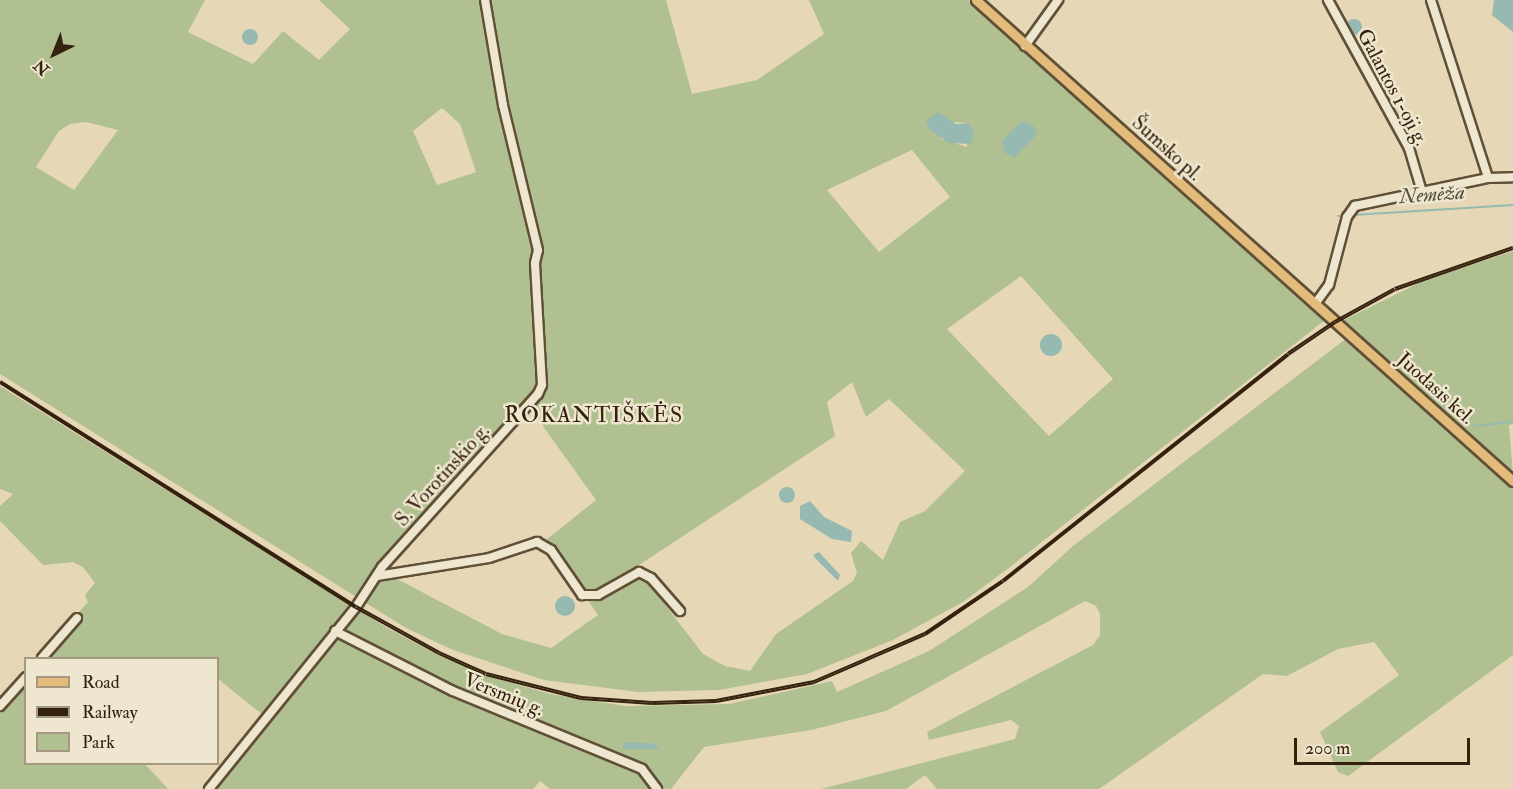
<!DOCTYPE html>
<html>
<head>
<meta charset="utf-8">
<style>
	body { margin:0 }
	#map { position:relative; width:1513px; height:789px; overflow:hidden; background:#e6d8b6; font-family:"IM FELL Double Pica",serif }
	div>[style] { position:absolute }
	[style*='--x'] { left:calc(var(--x)*1px); top:calc(var(--y)*1px); width:calc(var(--w)*1px); rotate:calc(var(--a)*1deg) }
	.green>* { inset:0; background:#b1c091 }
	.water>* { inset:0; background:#96b9b1 }
	.round { border-radius:50% }
	.stream>* { height:1.5px; margin:-0.75px; padding:0 0.75px; transform-origin:0.75px; border-radius:0.75px; background:#96b9b1 }
	.roads { filter:drop-shadow(2px 0 #605038) drop-shadow(-2px 0 #605038) drop-shadow(0 2px #605038) drop-shadow(0 -2px #605038) }
	.minor>* { height:8px; margin:-4px; padding:0 4px; transform-origin:4px; border-radius:4px; background:#efe6d0 }
	.major>* { height:9px; margin:-4.5px; padding:0 4.5px; transform-origin:4.5px; border-radius:4.5px; background:#e3bc7b }
	.rail>* { height:4px; margin-top:-2px; transform-origin:0; background:repeating-linear-gradient(90deg,#efe6d0 0 4.5px,#34220e 0 9px); box-sizing:border-box; border-block:2px solid #34220e }
	span { translate:-50% -50%; white-space:nowrap; text-align:center; line-height:1.15; -webkit-text-stroke:5px #efe6d0; paint-order:stroke }
	.street-label { font-size:20px; color:#34220e }
	.water-label { font-size:21px; color:#514f3f; font-style:italic }
	.quarter-label { font-size:22px; color:#34220e; letter-spacing:1.5px }
	.legend { position:absolute; left:24px; top:657px; width:195px; height:108px; box-sizing:border-box; background:#efe6d0; border:2px solid #a49882; margin:0; padding:8px 10px; list-style:none; font-size:18px; color:#34220e }
	.legend li { display:flex; align-items:center; gap:12px; height:30px }
	.legend b { width:30px; border:2px solid #a49882 }
	.north { position:absolute; left:24px; top:24px; width:60px; height:60px; -webkit-text-stroke:4px #efe6d0; paint-order:stroke; rotate:223deg; font-size:16px; font-weight:700; line-height:24px; text-align:center; color:#34220e }
	.north::after { content:''; display:block; margin:auto; width:21px; height:27px; background:#34220e; clip-path:polygon(50% 0,100% 100%,50% 72%,0 100%) }
	.scale { position:absolute; left:1294px; top:738px; width:176px; height:27px; box-sizing:border-box; border:3px solid #34220e; border-top:0; padding-left:8px; font-size:18px; line-height:21px; white-space:nowrap; color:#34220e; -webkit-text-stroke:4px #efe6d0; paint-order:stroke }
</style>
</head>
<body>
<div id="map">
	<div class="green">
		<div style="clip-path:polygon(evenodd,0 0,205px 0,188px 32px,253px 64px,283px 31px,319px 60px,350px 29px,319px 0,666px 0,692px 94px,757px 80px,824px 34px,809px 0,969px 0,1325px 320px,1010px 567px,963px 602px,893px 640px,807px 674px,719px 690px,638px 692px,544px 680px,453px 650px,406px 628px,0 374px,0 0,442px 108px,460px 124px,476px 172px,437px 185px,413px 131px,442px 108px,0 0,86px 122px,118px 130px,74px 190px,36px 167px,59px 131px,70px 124px,86px 122px,0 0,950px 122px,968px 123px,967px 147px,942px 139px,936px 132px,950px 122px,0 0,912px 150px,950px 197px,879px 252px,827px 190px,912px 150px,0 0,1021px 276px,1113px 379px,1049px 436px,947px 329px,1021px 276px,0 0,852px 382px,866px 417px,889px 399px,965px 471px,925px 511px,900px 522px,883px 560px,861px 541px,851px 553px,857px 573px,853px 581px,776px 634px,750px 671px,725px 666px,703px 654px,636px 567px,835px 436px,827px 402px,852px 382px,0 0,527px 404px,596px 500px,546px 540px,598px 615px,551px 648px,502px 634px,399px 580px,386px 569px,443px 494px,527px 404px)"></div>
		<div style="clip-path:polygon(1513px 251px,1513px 424px,1509px 425px,1513px 474px,1340px 322px,1425px 280px)"></div>
		<div style="clip-path:polygon(1347px 338px,1513px 488px,1513px 655px,1348px 776px,1338px 772px,1320px 732px,1399px 675px,1374px 642px,1338px 649px,1287px 676px,1263px 674px,1099px 789px,937px 789px,925px 775px,906px 789px,821px 789px,1015px 739px,1019px 726px,1011px 720px,929px 740px,927px 732px,1093px 645px,1100px 635px,1100px 614px,1096px 606px,1085px 601px,886px 711px,811px 730px,704px 747px,671px 789px,550px 789px,540px 781px,533px 789px,204px 789px,263px 715px,218px 679px,218px 658px,37px 658px,88px 602px,85px 595px,95px 583px,83px 567px,73px 562px,43px 565px,0 521px,0 506px,13px 494px,0 489px,0 386px,384px 626px,438px 655px,490px 677px,550px 694px,625px 706px,729px 704px,832px 681px,837px 692px,929px 651px,1028px 587px,1073px 546px)"></div>
		<div style="clip-path:polygon(25px 672px,26px 764px,145px 764px,168px 789px,0 789px,0 700px)"></div>
	</div>
	<div class="water">
		<div style="clip-path:polygon(1494px 0,1513px 0,1513px 32px,1492px 15px)"></div>
		<div class="round" style="left:1346px;top:19px;width:16px;height:16px"></div>
		<div class="round" style="left:242px;top:29px;width:16px;height:16px"></div>
		<div style="clip-path:polygon(938px 112px,956px 124px,968px 123px,974px 133px,971px 144px,949px 143px,930px 130px,926px 121px)"></div>
		<div style="clip-path:polygon(1022px 121px,1033px 125px,1037px 134px,1014px 158px,1004px 152px,1003px 140px)"></div>
		<div class="round" style="left:1040px;top:334px;width:22px;height:22px"></div>
		<div class="round" style="left:779px;top:487px;width:16px;height:16px"></div>
		<div style="clip-path:polygon(810px 501px,824px 517px,852px 531px,851px 542px,832px 539px,800px 519px,800px 506px)"></div>
		<div style="clip-path:polygon(819px 552px,840px 575px,838px 581px,816px 559px,813px 555px)"></div>
		<div class="round" style="left:555px;top:596px;width:20px;height:20px"></div>
		<div style="clip-path:polygon(630px 742px,655px 744px,659px 749px,623px 749px,624px 743px)"></div>
	</div>
	<div class="stream">
		<div style="--x:1353;--y:215;--w:160;--a:-3.6"></div>
		<div style="--x:1338;--y:216;--w:5;--a:0"></div>
		<div style="--x:1474;--y:426;--w:39;--a:-6"></div>
	</div>
	<div class="roads">
		<div class="minor">
			<div style="--x:1328;--y:0;--w:169;--a:61.3"></div>
			<div style="--x:1409;--y:148;--w:46;--a:73.5"></div>
			<div style="--x:1431;--y:0;--w:187;--a:72.2"></div>
			<div style="--x:1025;--y:46;--w:57;--a:-54.3"></div>
			<div style="--x:1315;--y:304;--w:24;--a:-54"></div>
			<div style="--x:1329;--y:285;--w:70;--a:-75.2"></div>
			<div style="--x:1347;--y:217;--w:14;--a:-54"></div>
			<div style="--x:1355;--y:206;--w:136;--a:-11.9"></div>
			<div style="--x:1488;--y:178;--w:25;--a:-2"></div>
			<div style="--x:377;--y:576;--w:113;--a:-9.1"></div>
			<div style="--x:489;--y:558;--w:51;--a:-18.4"></div>
			<div style="--x:537;--y:542;--w:16;--a:30"></div>
			<div style="--x:551;--y:550;--w:55;--a:55.4"></div>
			<div style="--x:582;--y:595;--w:16;--a:0"></div>
			<div style="--x:598;--y:595;--w:47;--a:-29.3"></div>
			<div style="--x:639;--y:572;--w:13;--a:27"></div>
			<div style="--x:651;--y:578;--w:44;--a:48.7"></div>
			<div style="--x:335;--y:631;--w:132;--a:27"></div>
			<div style="--x:453;--y:691;--w:204;--a:22.4"></div>
			<div style="--x:642;--y:769;--w:25;--a:53"></div>
			<div style="--x:42;--y:658;--w:53;--a:-48.8"></div>
			<div style="--x:0;--y:706;--w:39;--a:-48"></div>
			<div style="--x:209;--y:789;--w:234;--a:-51.1"></div>
			<div style="--x:356;--y:607;--w:48;--a:-57"></div>
			<div style="--x:382;--y:567;--w:233;--a:-48"></div>
			<div style="--x:538;--y:394;--w:10;--a:-66"></div>
			<div style="--x:542;--y:385;--w:122;--a:-93.3"></div>
			<div style="--x:535;--y:263;--w:13;--a:-77"></div>
			<div style="--x:538;--y:250;--w:149;--a:-103.6"></div>
			<div style="--x:503;--y:105;--w:107;--a:-99.7"></div>
		</div>
		<div class="major">
			<div style="--x:976;--y:0;--w:721;--a:41.85"></div>
		</div>
	</div>
	<div class="rail">
		<div style="--x:0;--y:382;--w:421;--a:32.3"></div>
		<div style="--x:356;--y:607;--w:95;--a:29"></div>
		<div style="--x:439;--y:653;--w:51;--a:24.1"></div>
		<div style="--x:486;--y:674;--w:98;--a:14.2"></div>
		<div style="--x:581;--y:698;--w:71;--a:4"></div>
		<div style="--x:652;--y:703;--w:64;--a:-1.8"></div>
		<div style="--x:716;--y:701;--w:100;--a:-11"></div>
		<div style="--x:814;--y:682;--w:121;--a:-23.4"></div>
		<div style="--x:925;--y:634;--w:94;--a:-34.2"></div>
		<div style="--x:1003;--y:581;--w:364;--a:-38.5"></div>
		<div style="--x:1288;--y:354;--w:57;--a:-34.2"></div>
		<div style="--x:1335;--y:322;--w:68;--a:-28.8"></div>
		<div style="--x:1395;--y:289;--w:125;--a:-19.2"></div>
	</div>
	<div class="street-label">
		<span style="left:1393px;top:87px;rotate:62deg">Galantos 1-oji g.</span>
		<span style="left:1167px;top:148px;rotate:42deg">Šumsko pl.</span>
		<span style="left:1436px;top:388px;rotate:42deg">Juodasis kel.</span>
		<span style="left:442px;top:475px;rotate:-48deg">S. Vorotinskio g.</span>
		<span style="left:504px;top:694px;rotate:22deg">Versmių g.</span>
	</div>
	<div class="water-label">
		<span style="left:1432px;top:195px;rotate:-4deg">Nemėža</span>
	</div>
	<div class="quarter-label">
		<span style="left:594px;top:416px">ROKANTIŠKĖS</span>
	</div>
	<ul class="legend">
	<li><b style="height:8px;background:#e3bc7b"></b>Road</li>
	<li><b style="height:8px;background:#34220e"></b>Railway</li>
	<li><b style="height:16px;background:#b1c091"></b>Park</li>
	</ul>
	<div class="north">N</div>
	<div class="scale">200 m</div>
</div>
</body>
</html>
